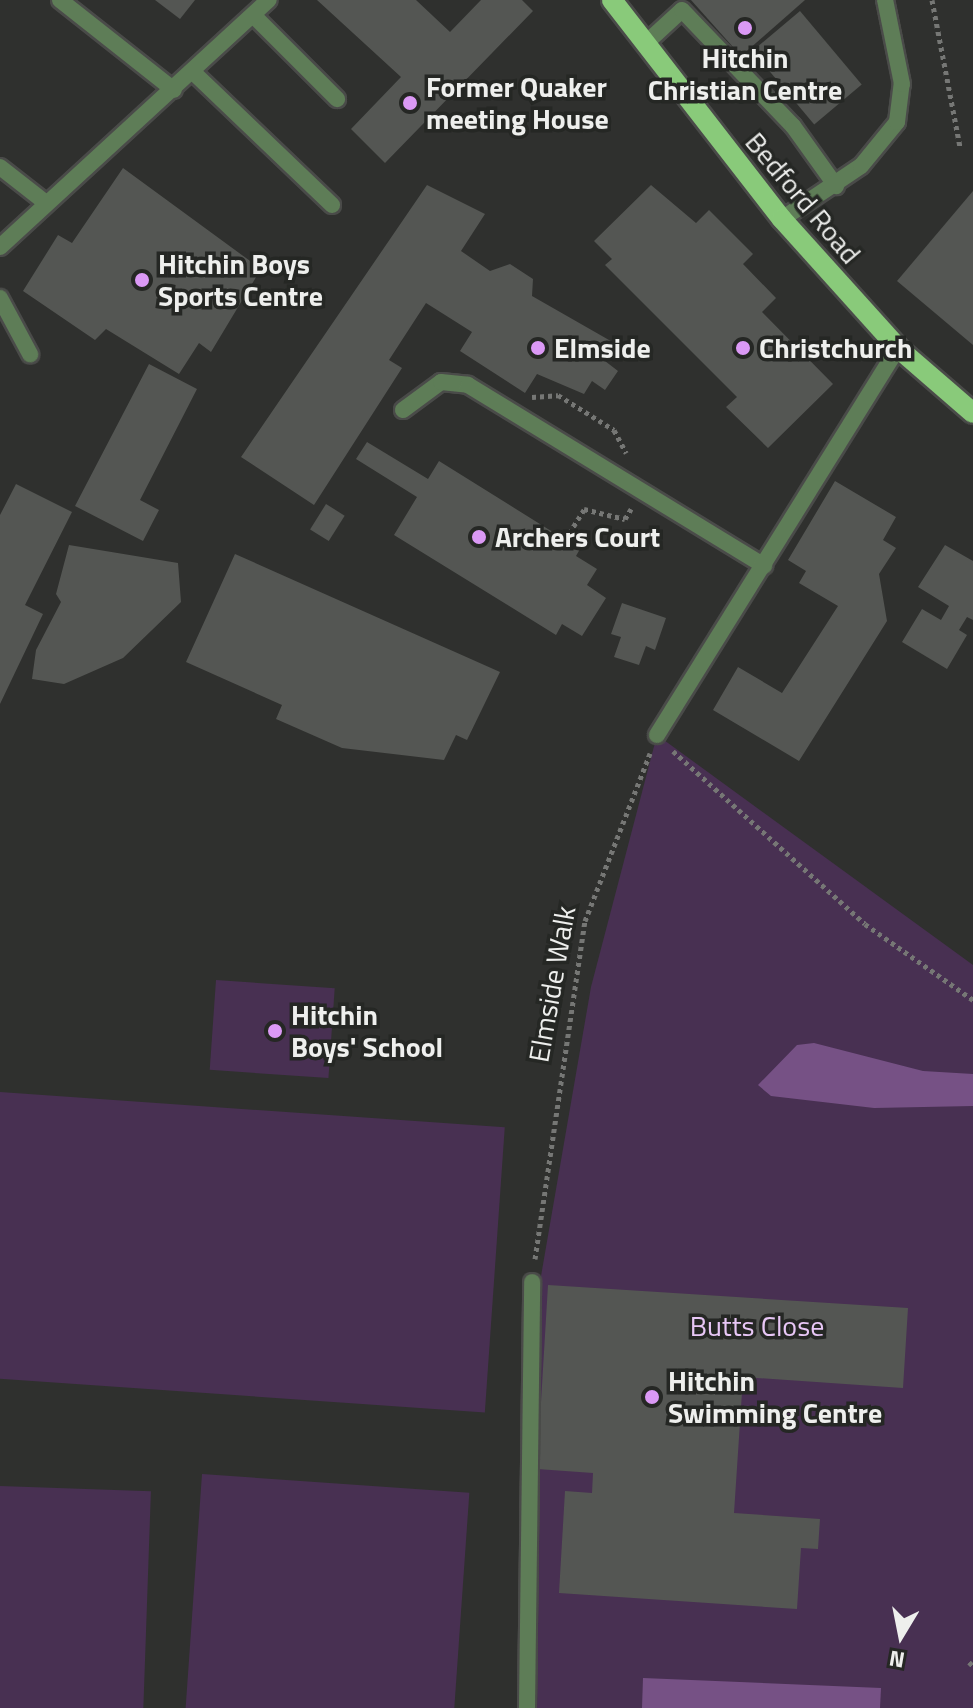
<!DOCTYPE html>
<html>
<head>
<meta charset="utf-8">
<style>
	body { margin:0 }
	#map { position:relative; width:973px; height:1708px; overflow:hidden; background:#2f302e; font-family:"Titillium Web",sans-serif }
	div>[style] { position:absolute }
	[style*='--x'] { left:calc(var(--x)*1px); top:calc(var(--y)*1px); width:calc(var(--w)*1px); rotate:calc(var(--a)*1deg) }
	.green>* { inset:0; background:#483052; transform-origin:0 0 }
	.water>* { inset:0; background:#765185 }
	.building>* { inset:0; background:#545653; transform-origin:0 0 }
	.path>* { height:5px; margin-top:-2.5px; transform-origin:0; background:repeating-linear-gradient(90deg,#767775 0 4px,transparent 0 8px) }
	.roads { filter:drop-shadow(2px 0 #4a4b49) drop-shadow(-2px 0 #4a4b49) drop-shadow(0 2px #4a4b49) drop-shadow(0 -2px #4a4b49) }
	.lane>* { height:16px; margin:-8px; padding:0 8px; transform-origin:8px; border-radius:8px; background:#5e7d57 }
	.street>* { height:16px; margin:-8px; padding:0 8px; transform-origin:8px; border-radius:8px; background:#5e7d57 }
	.primary>* { height:20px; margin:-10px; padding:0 10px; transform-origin:10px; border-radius:10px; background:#89ca7a }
	.dots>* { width:22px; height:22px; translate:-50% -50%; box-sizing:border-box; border:4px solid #252724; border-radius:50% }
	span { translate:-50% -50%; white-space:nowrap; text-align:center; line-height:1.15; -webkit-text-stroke:7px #252724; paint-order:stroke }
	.poi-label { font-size:28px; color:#eeefed; font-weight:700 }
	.left { translate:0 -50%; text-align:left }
	.street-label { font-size:28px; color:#eeefed }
	.park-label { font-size:28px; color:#e8c7f6 }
	.north { position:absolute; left:861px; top:1596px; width:80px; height:80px; -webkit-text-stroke:6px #252724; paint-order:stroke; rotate:190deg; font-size:22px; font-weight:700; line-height:32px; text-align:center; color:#eeefed }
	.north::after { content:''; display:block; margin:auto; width:28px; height:36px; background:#eeefed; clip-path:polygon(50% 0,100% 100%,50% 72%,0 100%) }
</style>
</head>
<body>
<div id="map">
	<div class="green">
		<div style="clip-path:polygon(657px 735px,973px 965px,973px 1708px,537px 1708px,540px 1282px,591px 987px)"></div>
		<div style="left:216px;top:980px;width:119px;height:90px;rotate:4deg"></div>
		<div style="left:0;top:1092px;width:506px;height:286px;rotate:4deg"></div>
		<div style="left:202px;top:1474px;width:268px;height:235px;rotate:4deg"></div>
		<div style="left:0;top:1486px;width:151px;height:222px;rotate:2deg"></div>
	</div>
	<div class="water">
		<div style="clip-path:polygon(814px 1043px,923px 1071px,973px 1074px,973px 1106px,874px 1108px,771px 1096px,758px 1085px,797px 1045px)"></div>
		<div style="clip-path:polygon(643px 1678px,881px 1688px,880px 1708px,642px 1708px)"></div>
	</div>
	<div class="building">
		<div style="clip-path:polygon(155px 0,195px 0,180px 19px)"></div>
		<div style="clip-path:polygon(317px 0,416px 0,450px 32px,481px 0,522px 0,533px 11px,385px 163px,351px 129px,401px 77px)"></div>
		<div style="clip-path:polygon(691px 0,805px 0,741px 56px)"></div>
		<div style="left:800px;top:11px;width:96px;height:62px;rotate:50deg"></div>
		<div style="clip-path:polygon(123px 168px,261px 269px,211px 352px,199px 343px,179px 374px,106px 329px,95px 340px,23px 291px,58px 235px,72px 243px)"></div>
		<div style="clip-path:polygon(427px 185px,485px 214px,461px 251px,490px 271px,510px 264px,533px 279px,532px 296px,616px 344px,605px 361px,618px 371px,605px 390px,592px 381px,584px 394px,537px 374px,525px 393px,460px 351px,472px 332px,426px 303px,389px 360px,402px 368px,314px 505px,241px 457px)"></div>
		<div style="clip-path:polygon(651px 185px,696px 223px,709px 210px,753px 254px,743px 264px,776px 298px,762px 312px,833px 384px,768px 448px,726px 407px,737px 397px,605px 265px,612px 259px,594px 241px)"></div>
		<div style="clip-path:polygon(973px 191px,973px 345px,897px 281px)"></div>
		<div style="clip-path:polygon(149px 364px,197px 389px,140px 500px,159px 510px,143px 541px,75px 506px)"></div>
		<div style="clip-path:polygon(367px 442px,428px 479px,439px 461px,580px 549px,576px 556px,597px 569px,587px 585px,606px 598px,582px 636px,562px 624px,556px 635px,394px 535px,417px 497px,356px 459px)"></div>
		<div style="clip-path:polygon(835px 481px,896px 517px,883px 540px,896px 548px,879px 574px,887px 621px,799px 761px,713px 710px,738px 667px,782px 693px,838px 606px,799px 583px,806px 571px,788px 560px)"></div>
		<div style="clip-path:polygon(16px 484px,72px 512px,25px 605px,43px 614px,0 704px,0 515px)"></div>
		<div style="left:326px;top:504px;width:22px;height:30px;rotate:32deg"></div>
		<div style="clip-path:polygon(69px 545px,178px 563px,181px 602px,123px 658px,64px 684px,32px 679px,36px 650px,61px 602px,56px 594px)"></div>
		<div style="clip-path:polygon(945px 545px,973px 561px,973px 620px,967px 617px,959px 630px,967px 635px,947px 669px,902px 642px,922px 609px,941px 620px,949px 606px,918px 587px)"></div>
		<div style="clip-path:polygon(235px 554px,500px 672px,467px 740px,456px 735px,444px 760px,342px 748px,276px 719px,282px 705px,186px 662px)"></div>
		<div style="clip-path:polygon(622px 603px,666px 618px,655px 650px,646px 646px,639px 665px,614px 657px,621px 637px,611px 634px)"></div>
		<div style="clip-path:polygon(548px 1285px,908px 1308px,903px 1388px,743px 1377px,734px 1513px,820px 1519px,818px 1549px,801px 1548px,797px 1609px,559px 1593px,565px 1491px,592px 1493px,593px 1473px,537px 1469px)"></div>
	</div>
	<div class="path">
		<div style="--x:932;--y:0;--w:150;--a:79.2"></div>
		<div style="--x:532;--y:397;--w:26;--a:-4"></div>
		<div style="--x:558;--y:395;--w:66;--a:32"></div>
		<div style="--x:614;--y:430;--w:26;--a:62"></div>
		<div style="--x:565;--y:540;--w:36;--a:-58"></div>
		<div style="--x:584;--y:509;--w:42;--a:13.7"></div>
		<div style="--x:625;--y:519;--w:12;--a:-59"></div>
		<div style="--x:673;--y:751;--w:258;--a:42"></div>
		<div style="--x:865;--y:924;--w:132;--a:35.1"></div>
		<div style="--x:535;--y:1259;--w:342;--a:-81.6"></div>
		<div style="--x:585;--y:921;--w:180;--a:-68.8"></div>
		<div style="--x:969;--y:1662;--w:6;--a:45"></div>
	</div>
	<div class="roads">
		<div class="lane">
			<div style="--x:60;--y:0;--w:145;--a:38.3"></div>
			<div style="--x:253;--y:15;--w:119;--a:45"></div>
			<div style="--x:645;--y:44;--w:50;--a:-42.6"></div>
			<div style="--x:682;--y:10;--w:161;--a:46.3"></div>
			<div style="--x:793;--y:126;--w:74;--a:54.4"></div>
			<div style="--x:194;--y:73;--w:191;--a:43.7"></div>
			<div style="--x:0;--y:167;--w:58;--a:38"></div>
			<div style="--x:782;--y:219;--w:95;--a:-33.9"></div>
			<div style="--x:861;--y:166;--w:57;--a:-50.7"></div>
			<div style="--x:897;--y:122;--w:38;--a:-83"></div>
			<div style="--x:902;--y:84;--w:86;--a:-101.4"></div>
			<div style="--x:403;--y:410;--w:47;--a:-36.4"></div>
			<div style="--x:441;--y:382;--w:27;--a:6"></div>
			<div style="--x:468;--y:385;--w:347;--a:31.4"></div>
		</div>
		<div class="street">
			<div style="--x:0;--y:247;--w:365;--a:-42.6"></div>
			<div style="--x:0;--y:298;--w:64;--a:61.8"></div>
			<div style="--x:657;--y:735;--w:456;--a:-58.1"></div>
			<div style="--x:527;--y:1708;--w:426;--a:-89.3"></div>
		</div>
		<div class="primary">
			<div style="--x:612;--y:0;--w:277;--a:52.2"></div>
			<div style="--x:782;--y:219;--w:173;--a:48"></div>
			<div style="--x:898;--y:348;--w:99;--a:40.9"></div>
		</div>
	</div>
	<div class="dots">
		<div style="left:745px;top:28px;background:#db99f5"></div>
		<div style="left:410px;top:103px;background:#db99f5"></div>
		<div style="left:142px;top:280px;background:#db99f5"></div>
		<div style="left:538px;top:348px;background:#db99f5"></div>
		<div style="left:743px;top:348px;background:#db99f5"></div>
		<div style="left:479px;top:537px;background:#db99f5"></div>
		<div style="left:275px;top:1031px;background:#db99f5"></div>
		<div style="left:652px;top:1397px;background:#db99f5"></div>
	</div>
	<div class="poi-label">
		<span style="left:745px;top:74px">Hitchin<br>Christian Centre</span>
		<span class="left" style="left:426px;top:103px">Former Quaker<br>meeting House</span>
		<span class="left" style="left:158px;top:280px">Hitchin Boys<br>Sports Centre</span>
		<span class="left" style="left:554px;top:348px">Elmside</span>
		<span class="left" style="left:759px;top:348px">Christchurch</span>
		<span class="left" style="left:495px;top:537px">Archers Court</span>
		<span class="left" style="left:291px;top:1031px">Hitchin<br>Boys' School</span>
		<span class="left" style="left:668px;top:1397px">Hitchin<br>Swimming Centre</span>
	</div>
	<div class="street-label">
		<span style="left:803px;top:198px;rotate:50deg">Bedford Road</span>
		<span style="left:552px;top:984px;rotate:-80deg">Elmside Walk</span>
	</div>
	<div class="park-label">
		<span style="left:757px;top:1326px">Butts Close</span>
	</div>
	<div class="north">N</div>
</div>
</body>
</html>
